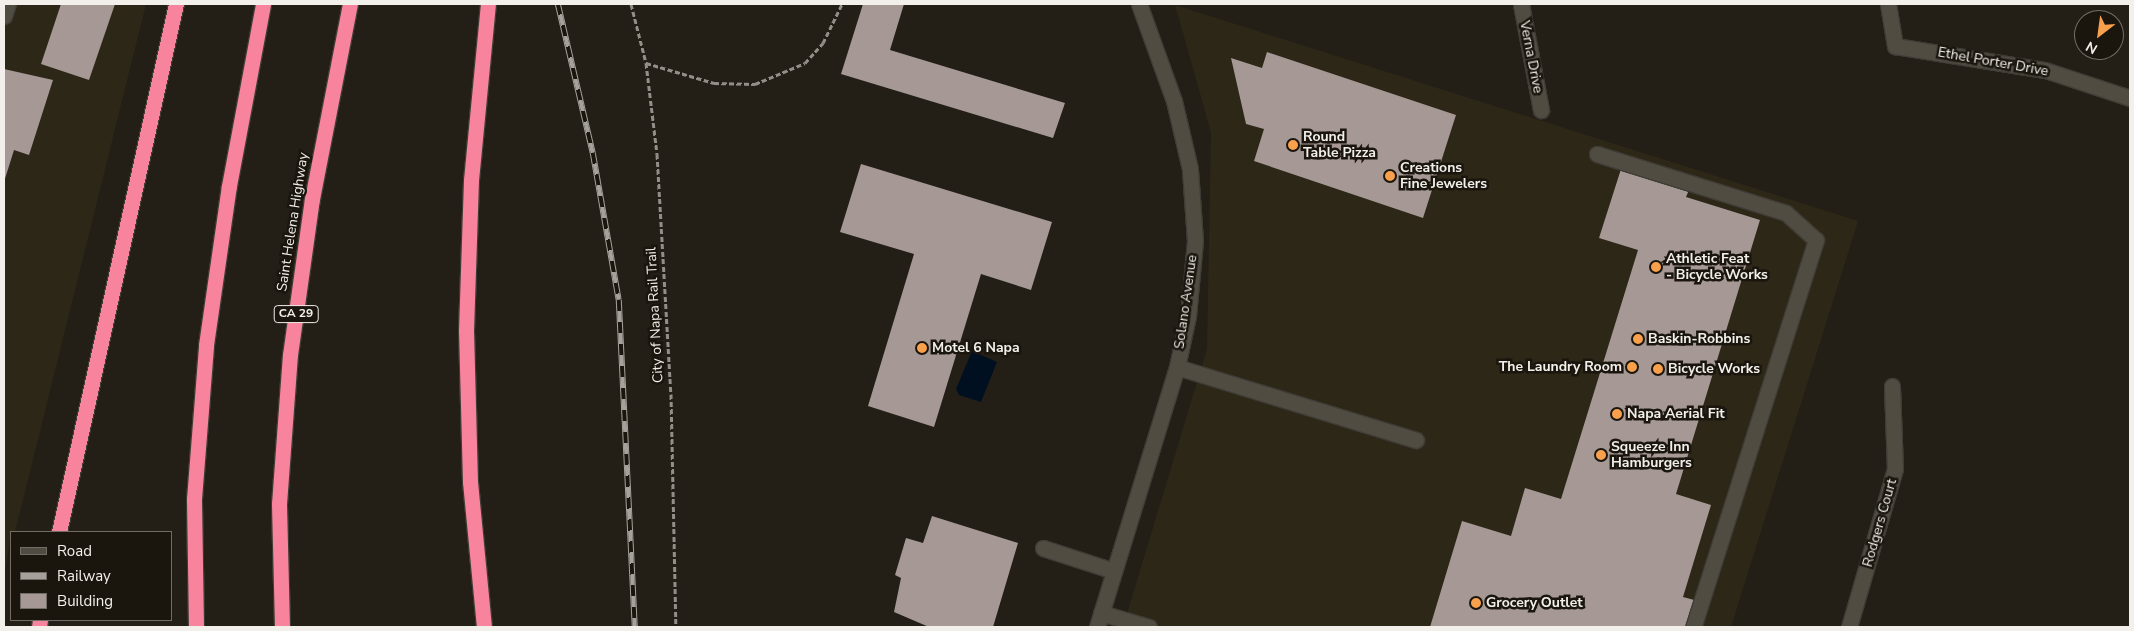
<!DOCTYPE html>
<html>
<head>
<meta charset="utf-8">
<style>
	body { margin:0 }
	#map { position:relative; width:2134px; height:631px; overflow:hidden; background:#231f17; font-family:"Nunito Sans",sans-serif }
	div>[style] { position:absolute }
	[style*='--x'] { left:calc(var(--x)*1px); top:calc(var(--y)*1px); width:calc(var(--w)*1px); rotate:calc(var(--a)*1deg) }
	.built>* { inset:0; background:#2d2718 }
	.water>* { inset:0; background:#001020 }
	.building>* { inset:0; background:#a59895 }
	.path>* { height:3px; margin-top:-1.5px; transform-origin:0; background:repeating-linear-gradient(90deg,#928e88 0 5px,transparent 0 7.5px) }
	.roads { filter:drop-shadow(1px 0 #3f3c36) drop-shadow(-1px 0 #3f3c36) drop-shadow(0 1px #3f3c36) drop-shadow(0 -1px #3f3c36) }
	.minor>* { height:15px; margin:-7.5px; padding:0 7.5px; transform-origin:7.5px; border-radius:7.5px; background:#504c42 }
	.highway>* { height:15px; margin:-7.5px; padding:0 7.5px; transform-origin:7.5px; border-radius:7.5px; background:#f7839d }
	.rail>* { height:5.5px; margin-top:-2.75px; transform-origin:0; background:repeating-linear-gradient(90deg,#1a160e 0 11px,#a5a29b 0 22px); box-sizing:border-box; border-block:1px solid #a5a29b }
	.dots>* { width:14px; height:14px; translate:-50% -50%; box-sizing:border-box; border:2px solid #1a160e; border-radius:50% }
	span { translate:-50% -50%; white-space:nowrap; text-align:center; line-height:1.15; -webkit-text-stroke:5px #1a160e; paint-order:stroke }
	.shield-label span { padding:1px 4px; background:#1a160e; border:1px solid; border-radius:4px; -webkit-text-stroke-width:0 }
	.shield-label { font-size:12px; color:#f3f0eb; font-weight:700 }
	.street-label { font-size:14px; color:#f3f0eb }
	.poi-label { font-size:14px; color:#f3f0eb; font-weight:700 }
	.left { translate:0 -50%; text-align:left }
	.right { translate:-100% -50%; text-align:right }
	.frame { position:absolute; inset:0; border:5px solid #f3f0eb; pointer-events:none }
	.legend { position:absolute; left:10px; top:531px; width:162px; height:90px; box-sizing:border-box; background:#1a160e; border:1px solid #716d66; margin:0; padding:6px 9px; list-style:none; font-size:15px; color:#f3f0eb }
	.legend li { display:flex; align-items:center; gap:10px; height:25px }
	.legend b { width:25px; border:1px solid #716d66 }
	.north { position:absolute; left:2074px; top:10px; width:50px; height:50px; box-sizing:border-box; background:#1a160e; border:1px solid #716d66; border-radius:50%; rotate:210deg; font-size:14px; font-weight:700; line-height:20px; text-align:center; color:#f3f0eb }
	.north::after { content:''; display:block; margin:auto; width:18px; height:22px; background:#f9a04c; clip-path:polygon(50% 0,100% 100%,50% 72%,0 100%) }
</style>
</head>
<body>
<div id="map">
	<div class="built">
		<div style="clip-path:polygon(4px 4px,146px 4px,15px 532px,11px 532px,4px 579px)"></div>
		<div style="clip-path:polygon(1175px 5px,1858px 221px,1731px 627px,1123px 627px,1207px 349px,1211px 132px)"></div>
	</div>
	<div class="water">
		<div style="clip-path:polygon(972px 351px,997px 362px,981px 402px,959px 395px,956px 389px)"></div>
	</div>
	<div class="building">
		<div style="clip-path:polygon(61px 4px,115px 4px,89px 80px,41px 64px)"></div>
		<div style="clip-path:polygon(863px 4px,904px 4px,890px 50px,1065px 103px,1053px 138px,841px 74px)"></div>
		<div style="clip-path:polygon(1267px 52px,1456px 115px,1423px 218px,1254px 161px,1264px 129px,1246px 124px,1231px 58px,1262px 68px)"></div>
		<div style="clip-path:polygon(4px 69px,53px 80px,29px 155px,14px 150px,4px 182px)"></div>
		<div style="clip-path:polygon(861px 164px,1052px 222px,1031px 290px,981px 274px,934px 427px,868px 406px,914px 254px,840px 232px)"></div>
		<div style="clip-path:polygon(1621px 169px,1689px 190px,1686px 197px,1760px 220px,1676px 494px,1711px 505px,1683px 597px,1698px 601px,1690px 627px,1430px 627px,1462px 521px,1511px 536px,1525px 488px,1561px 499px,1638px 250px,1599px 238px)"></div>
		<div style="clip-path:polygon(932px 516px,1018px 543px,993px 627px,929px 627px,894px 612px,901px 578px,895px 575px,906px 538px,923px 543px)"></div>
	</div>
	<div class="path">
		<div style="--x:631;--y:4;--w:61;--a:75.7"></div>
		<div style="--x:646;--y:63;--w:92;--a:83.1"></div>
		<div style="--x:657;--y:154;--w:240;--a:86.7"></div>
		<div style="--x:671;--y:394;--w:233;--a:88.8"></div>
		<div style="--x:646;--y:63;--w:71;--a:16.4"></div>
		<div style="--x:714;--y:83;--w:41;--a:1.4"></div>
		<div style="--x:755;--y:84;--w:54;--a:-22.8"></div>
		<div style="--x:805;--y:63;--w:27;--a:-48"></div>
		<div style="--x:823;--y:43;--w:43;--a:-64"></div>
	</div>
	<div class="roads">
		<div class="minor">
			<div style="--x:1521;--y:4;--w:108;--a:79.3"></div>
			<div style="--x:1888;--y:4;--w:43;--a:80.5"></div>
			<div style="--x:1895;--y:46;--w:152;--a:9.1"></div>
			<div style="--x:2045;--y:70;--w:89;--a:18.2"></div>
			<div style="--x:4;--y:16;--w:13;--a:-72"></div>
			<div style="--x:1597;--y:154;--w:198;--a:17.3"></div>
			<div style="--x:1786;--y:213;--w:40;--a:42"></div>
			<div style="--x:1816;--y:240;--w:406;--a:107.6"></div>
			<div style="--x:1177;--y:367;--w:250;--a:17"></div>
			<div style="--x:1043;--y:548;--w:75;--a:17.9"></div>
			<div style="--x:1101;--y:613;--w:50;--a:16.3"></div>
			<div style="--x:1097;--y:627;--w:272;--a:-72.9"></div>
			<div style="--x:1177;--y:367;--w:52;--a:-77.8"></div>
			<div style="--x:1188;--y:316;--w:75;--a:-84.7"></div>
			<div style="--x:1195;--y:241;--w:72;--a:-94"></div>
			<div style="--x:1190;--y:169;--w:70;--a:-103.2"></div>
			<div style="--x:1174;--y:101;--w:103;--a:-109.8"></div>
			<div style="--x:1849;--y:627;--w:165;--a:-73.8"></div>
			<div style="--x:1895;--y:469;--w:83;--a:-92.1"></div>
		</div>
		<div class="highway">
			<div style="--x:59;--y:532;--w:541;--a:-77.51"></div>
			<div style="--x:39;--y:627;--w:7;--a:-82"></div>
			<div style="--x:196;--y:627;--w:128;--a:-90.9"></div>
			<div style="--x:194;--y:499;--w:154;--a:-85.5"></div>
			<div style="--x:206;--y:345;--w:161;--a:-81.8"></div>
			<div style="--x:229;--y:186;--w:185;--a:-79.4"></div>
			<div style="--x:282;--y:627;--w:123;--a:-91.4"></div>
			<div style="--x:279;--y:504;--w:149;--a:-85.8"></div>
			<div style="--x:290;--y:355;--w:158;--a:-82"></div>
			<div style="--x:312;--y:199;--w:199;--a:-79"></div>
			<div style="--x:484;--y:627;--w:146;--a:-95.5"></div>
			<div style="--x:470;--y:482;--w:151;--a:-91.5"></div>
			<div style="--x:466;--y:331;--w:151;--a:-88.1"></div>
			<div style="--x:471;--y:180;--w:177;--a:-84.5"></div>
		</div>
	</div>
	<div class="rail">
		<div style="--x:558;--y:4;--w:153;--a:76.8"></div>
		<div style="--x:593;--y:153;--w:149;--a:80"></div>
		<div style="--x:619;--y:300;--w:327;--a:87.2"></div>
	</div>
	<div class="dots">
		<div style="left:1293px;top:145px;background:#f9a04c"></div>
		<div style="left:1390px;top:176px;background:#f9a04c"></div>
		<div style="left:1656px;top:267px;background:#f9a04c"></div>
		<div style="left:1638px;top:339px;background:#f9a04c"></div>
		<div style="left:922px;top:348px;background:#f9a04c"></div>
		<div style="left:1632px;top:367px;background:#f9a04c"></div>
		<div style="left:1658px;top:369px;background:#f9a04c"></div>
		<div style="left:1617px;top:414px;background:#f9a04c"></div>
		<div style="left:1601px;top:455px;background:#f9a04c"></div>
		<div style="left:1476px;top:603px;background:#f9a04c"></div>
	</div>
	<div class="shield-label">
		<span style="left:296px;top:314px">CA 29</span>
	</div>
	<div class="street-label">
		<span style="left:1531px;top:57px;rotate:79deg">Verna Drive</span>
		<span style="left:1993px;top:62px;rotate:10deg">Ethel Porter Drive</span>
		<span style="left:293px;top:222px;rotate:-81deg">Saint Helena Highway</span>
		<span style="left:1186px;top:302px;rotate:-82deg">Solano Avenue</span>
		<span style="left:655px;top:315px;rotate:-93deg">City of Napa Rail Trail</span>
		<span style="left:1880px;top:523px;rotate:-74deg">Rodgers Court</span>
	</div>
	<div class="poi-label">
		<span class="left" style="left:1303px;top:145px">Round<br>Table Pizza</span>
		<span class="left" style="left:1400px;top:176px">Creations<br>Fine Jewelers</span>
		<span class="left" style="left:1666px;top:267px">Athletic Feat<br>- Bicycle Works</span>
		<span class="left" style="left:1648px;top:339px">Baskin-Robbins</span>
		<span class="left" style="left:932px;top:348px">Motel 6 Napa</span>
		<span class="right" style="left:1622px;top:367px">The Laundry Room</span>
		<span class="left" style="left:1668px;top:369px">Bicycle Works</span>
		<span class="left" style="left:1627px;top:414px">Napa Aerial Fit</span>
		<span class="left" style="left:1611px;top:455px">Squeeze Inn<br>Hamburgers</span>
		<span class="left" style="left:1486px;top:603px">Grocery Outlet</span>
	</div>
	<div class="frame"></div>
	<ul class="legend">
	<li><b style="height:6px;background:#504c42"></b>Road</li>
	<li><b style="height:6px;background:#a5a29b"></b>Railway</li>
	<li><b style="height:14px;background:#a59895"></b>Building</li>
	</ul>
	<div class="north">N</div>
</div>
</body>
</html>
